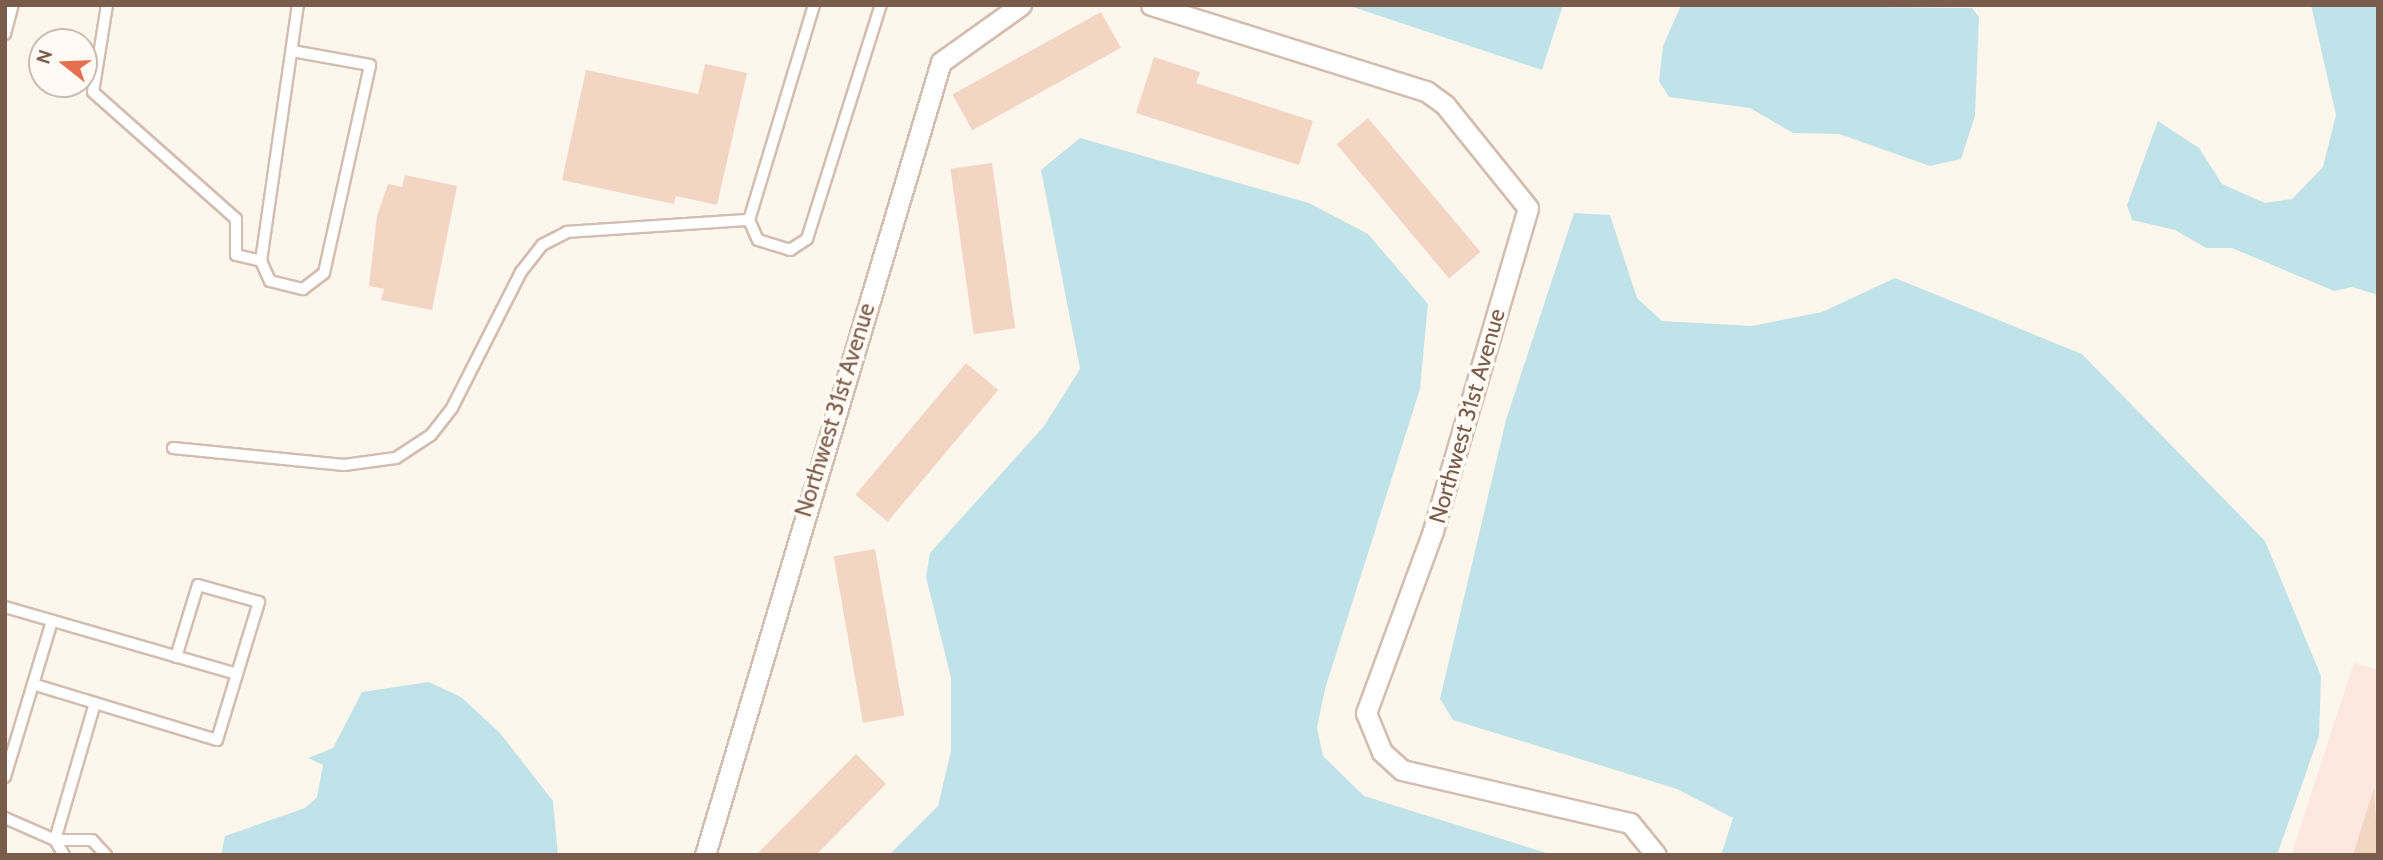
<!DOCTYPE html>
<html>
<head>
<meta charset="utf-8">
<style>
	body { margin:0 }
	#map { position:relative; width:2383px; height:860px; overflow:hidden; background:#fdf6ec; font-family:Cabin,sans-serif }
	div>[style] { position:absolute }
	[style*='--x'] { left:calc(var(--x)*1px); top:calc(var(--y)*1px); width:calc(var(--w)*1px); rotate:calc(var(--a)*1deg) }
	.commercial>* { inset:0; background:#fde8e0 }
	.water>* { inset:0; background:#bfe3e8 }
	.building>* { inset:0; background:#f3d5c3; transform-origin:0 0 }
	.roads { filter:drop-shadow(2px 0 #d1beb0) drop-shadow(-2px 0 #d1beb0) drop-shadow(0 2px #d1beb0) drop-shadow(0 -2px #d1beb0) }
	.lane>* { height:10px; margin:-5px; padding:0 5px; transform-origin:5px; border-radius:5px; background:#fff }
	.street>* { height:19px; margin:-9.5px; padding:0 9.5px; transform-origin:9.5px; border-radius:9.5px; background:#fff }
	span { translate:-50% -50%; white-space:nowrap; text-align:center; line-height:1.15; -webkit-text-stroke:7px #fffaf3; paint-order:stroke }
	.street-label { font-size:23px; color:#7a5c4d }
	.frame { position:absolute; inset:0; border:7px solid #7a5c4d; pointer-events:none }
	.north { position:absolute; left:28px; top:28px; width:70px; height:70px; box-sizing:border-box; background:#fffaf3; border:2px solid #cabbb1; border-radius:50%; rotate:288deg; font-size:19px; font-weight:700; line-height:28px; text-align:center; color:#7a5c4d }
	.north::after { content:''; display:block; margin:auto; width:24px; height:32px; background:#e76f51; clip-path:polygon(50% 0,100% 100%,50% 72%,0 100%) }
</style>
</head>
<body>
<div id="map">
	<div class="commercial">
		<div style="clip-path:polygon(2354px 663px,2378px 670px,2378px 855px,2291px 855px)"></div>
	</div>
	<div class="water">
		<div style="clip-path:polygon(1347px 5px,1563px 5px,1542px 70px)"></div>
		<div style="clip-path:polygon(1681px 5px,1972px 8px,1979px 17px,1975px 116px,1961px 159px,1930px 166px,1839px 134px,1793px 133px,1750px 108px,1669px 97px,1659px 81px,1663px 46px)"></div>
		<div style="clip-path:polygon(2311px 5px,2378px 5px,2378px 295px,2352px 287px,2334px 291px,2232px 248px,2206px 248px,2175px 230px,2132px 220px,2127px 205px,2158px 121px,2199px 148px,2222px 184px,2265px 203px,2292px 199px,2323px 167px,2336px 115px)"></div>
		<div style="clip-path:polygon(1080px 138px,1309px 203px,1368px 234px,1428px 304px,1420px 389px,1325px 689px,1317px 728px,1323px 756px,1364px 796px,1553px 855px,889px 855px,938px 806px,951px 751px,951px 678px,926px 577px,930px 553px,1044px 426px,1080px 369px,1041px 170px)"></div>
		<div style="clip-path:polygon(1574px 213px,1610px 215px,1637px 298px,1662px 321px,1752px 326px,1822px 312px,1895px 278px,2082px 354px,2265px 541px,2321px 676px,2319px 736px,2277px 855px,1721px 855px,1733px 818px,1677px 789px,1453px 720px,1440px 699px,1506px 420px)"></div>
		<div style="clip-path:polygon(429px 682px,461px 697px,500px 733px,553px 801px,558px 855px,221px 855px,225px 836px,305px 808px,317px 797px,323px 765px,308px 758px,333px 748px,362px 692px)"></div>
	</div>
	<div class="building">
		<div style="left:1101px;top:12px;width:41px;height:170px;rotate:61deg"></div>
		<div style="clip-path:polygon(1154px 57px,1200px 72px,1196px 83px,1313px 121px,1299px 165px,1136px 113px)"></div>
		<div style="clip-path:polygon(705px 64px,747px 73px,717px 205px,676px 196px,674px 204px,562px 180px,586px 70px,698px 94px)"></div>
		<div style="left:1368px;top:118px;width:175px;height:41px;rotate:50deg"></div>
		<div style="left:992px;top:163px;width:167px;height:42px;rotate:82deg"></div>
		<div style="clip-path:polygon(405px 175px,457px 186px,432px 310px,381px 300px,384px 289px,369px 286px,377px 216px,388px 184px,402px 187px)"></div>
		<div style="left:966px;top:363px;width:42px;height:172px;rotate:40deg"></div>
		<div style="left:875px;top:549px;width:169px;height:42px;rotate:80deg"></div>
		<div style="clip-path:polygon(856px 754px,886px 784px,816px 855px,756px 855px)"></div>
		<div style="clip-path:polygon(2374px 788px,2378px 855px,2353px 855px)"></div>
	</div>
	<div class="roads">
		<div class="lane">
			<div style="--x:107;--y:5;--w:88;--a:99.1"></div>
			<div style="--x:93;--y:92;--w:191;--a:41.6"></div>
			<div style="--x:236;--y:219;--w:36;--a:90"></div>
			<div style="--x:236;--y:255;--w:26;--a:13"></div>
			<div style="--x:261;--y:261;--w:259;--a:-81.8"></div>
			<div style="--x:814;--y:5;--w:225;--a:106.8"></div>
			<div style="--x:749;--y:220;--w:22;--a:66"></div>
			<div style="--x:758;--y:240;--w:34;--a:17"></div>
			<div style="--x:790;--y:250;--w:20;--a:-33"></div>
			<div style="--x:807;--y:239;--w:245;--a:-72.5"></div>
			<div style="--x:5;--y:34;--w:30;--a:-75"></div>
			<div style="--x:261;--y:261;--w:22;--a:66"></div>
			<div style="--x:270;--y:281;--w:34;--a:14"></div>
			<div style="--x:303;--y:289;--w:26;--a:-37"></div>
			<div style="--x:324;--y:273;--w:213;--a:-77.5"></div>
			<div style="--x:370;--y:65;--w:79;--a:-169.8"></div>
			<div style="--x:173;--y:448;--w:172;--a:5.7"></div>
			<div style="--x:344;--y:465;--w:52;--a:-7.7"></div>
			<div style="--x:396;--y:458;--w:42;--a:-33.3"></div>
			<div style="--x:431;--y:435;--w:34;--a:-52"></div>
			<div style="--x:452;--y:408;--w:153;--a:-63.1"></div>
			<div style="--x:521;--y:272;--w:34;--a:-52"></div>
			<div style="--x:542;--y:245;--w:28;--a:-27"></div>
			<div style="--x:567;--y:232;--w:182;--a:-3.8"></div>
			<div style="--x:5;--y:607;--w:241;--a:16.1"></div>
			<div style="--x:237;--y:674;--w:69;--a:106.9"></div>
			<div style="--x:217;--y:740;--w:192;--a:-163.1"></div>
			<div style="--x:33;--y:684;--w:97;--a:106.8"></div>
			<div style="--x:176;--y:657;--w:75;--a:-73"></div>
			<div style="--x:198;--y:585;--w:63;--a:15.6"></div>
			<div style="--x:259;--y:602;--w:75;--a:107"></div>
			<div style="--x:33;--y:684;--w:66;--a:-73.2"></div>
			<div style="--x:95;--y:703;--w:143;--a:106.3"></div>
			<div style="--x:55;--y:840;--w:37;--a:0"></div>
			<div style="--x:92;--y:840;--w:21;--a:47"></div>
			<div style="--x:5;--y:818;--w:55;--a:23.7"></div>
			<div style="--x:55;--y:840;--w:17;--a:59"></div>
		</div>
		<div class="street">
			<div style="--x:1151;--y:5;--w:288;--a:17.4"></div>
			<div style="--x:1426;--y:91;--w:24;--a:36"></div>
			<div style="--x:1445;--y:105;--w:132;--a:51.1"></div>
			<div style="--x:1528;--y:208;--w:337;--a:106.4"></div>
			<div style="--x:1433;--y:531;--w:194;--a:110.2"></div>
			<div style="--x:1366;--y:713;--w:42;--a:67.7"></div>
			<div style="--x:1382;--y:752;--w:27;--a:42"></div>
			<div style="--x:1402;--y:770;--w:234;--a:13.1"></div>
			<div style="--x:1630;--y:823;--w:41;--a:50.9"></div>
			<div style="--x:705;--y:855;--w:827;--a:-73.43"></div>
			<div style="--x:941;--y:62;--w:98;--a:-35.5"></div>
		</div>
	</div>
	<div class="street-label">
		<span style="left:835px;top:410px;rotate:-73deg">Northwest 31st Avenue</span>
		<span style="left:1467px;top:416px;rotate:-74deg">Northwest 31st Avenue</span>
	</div>
	<div class="frame"></div>
	<div class="north">N</div>
</div>
</body>
</html>
